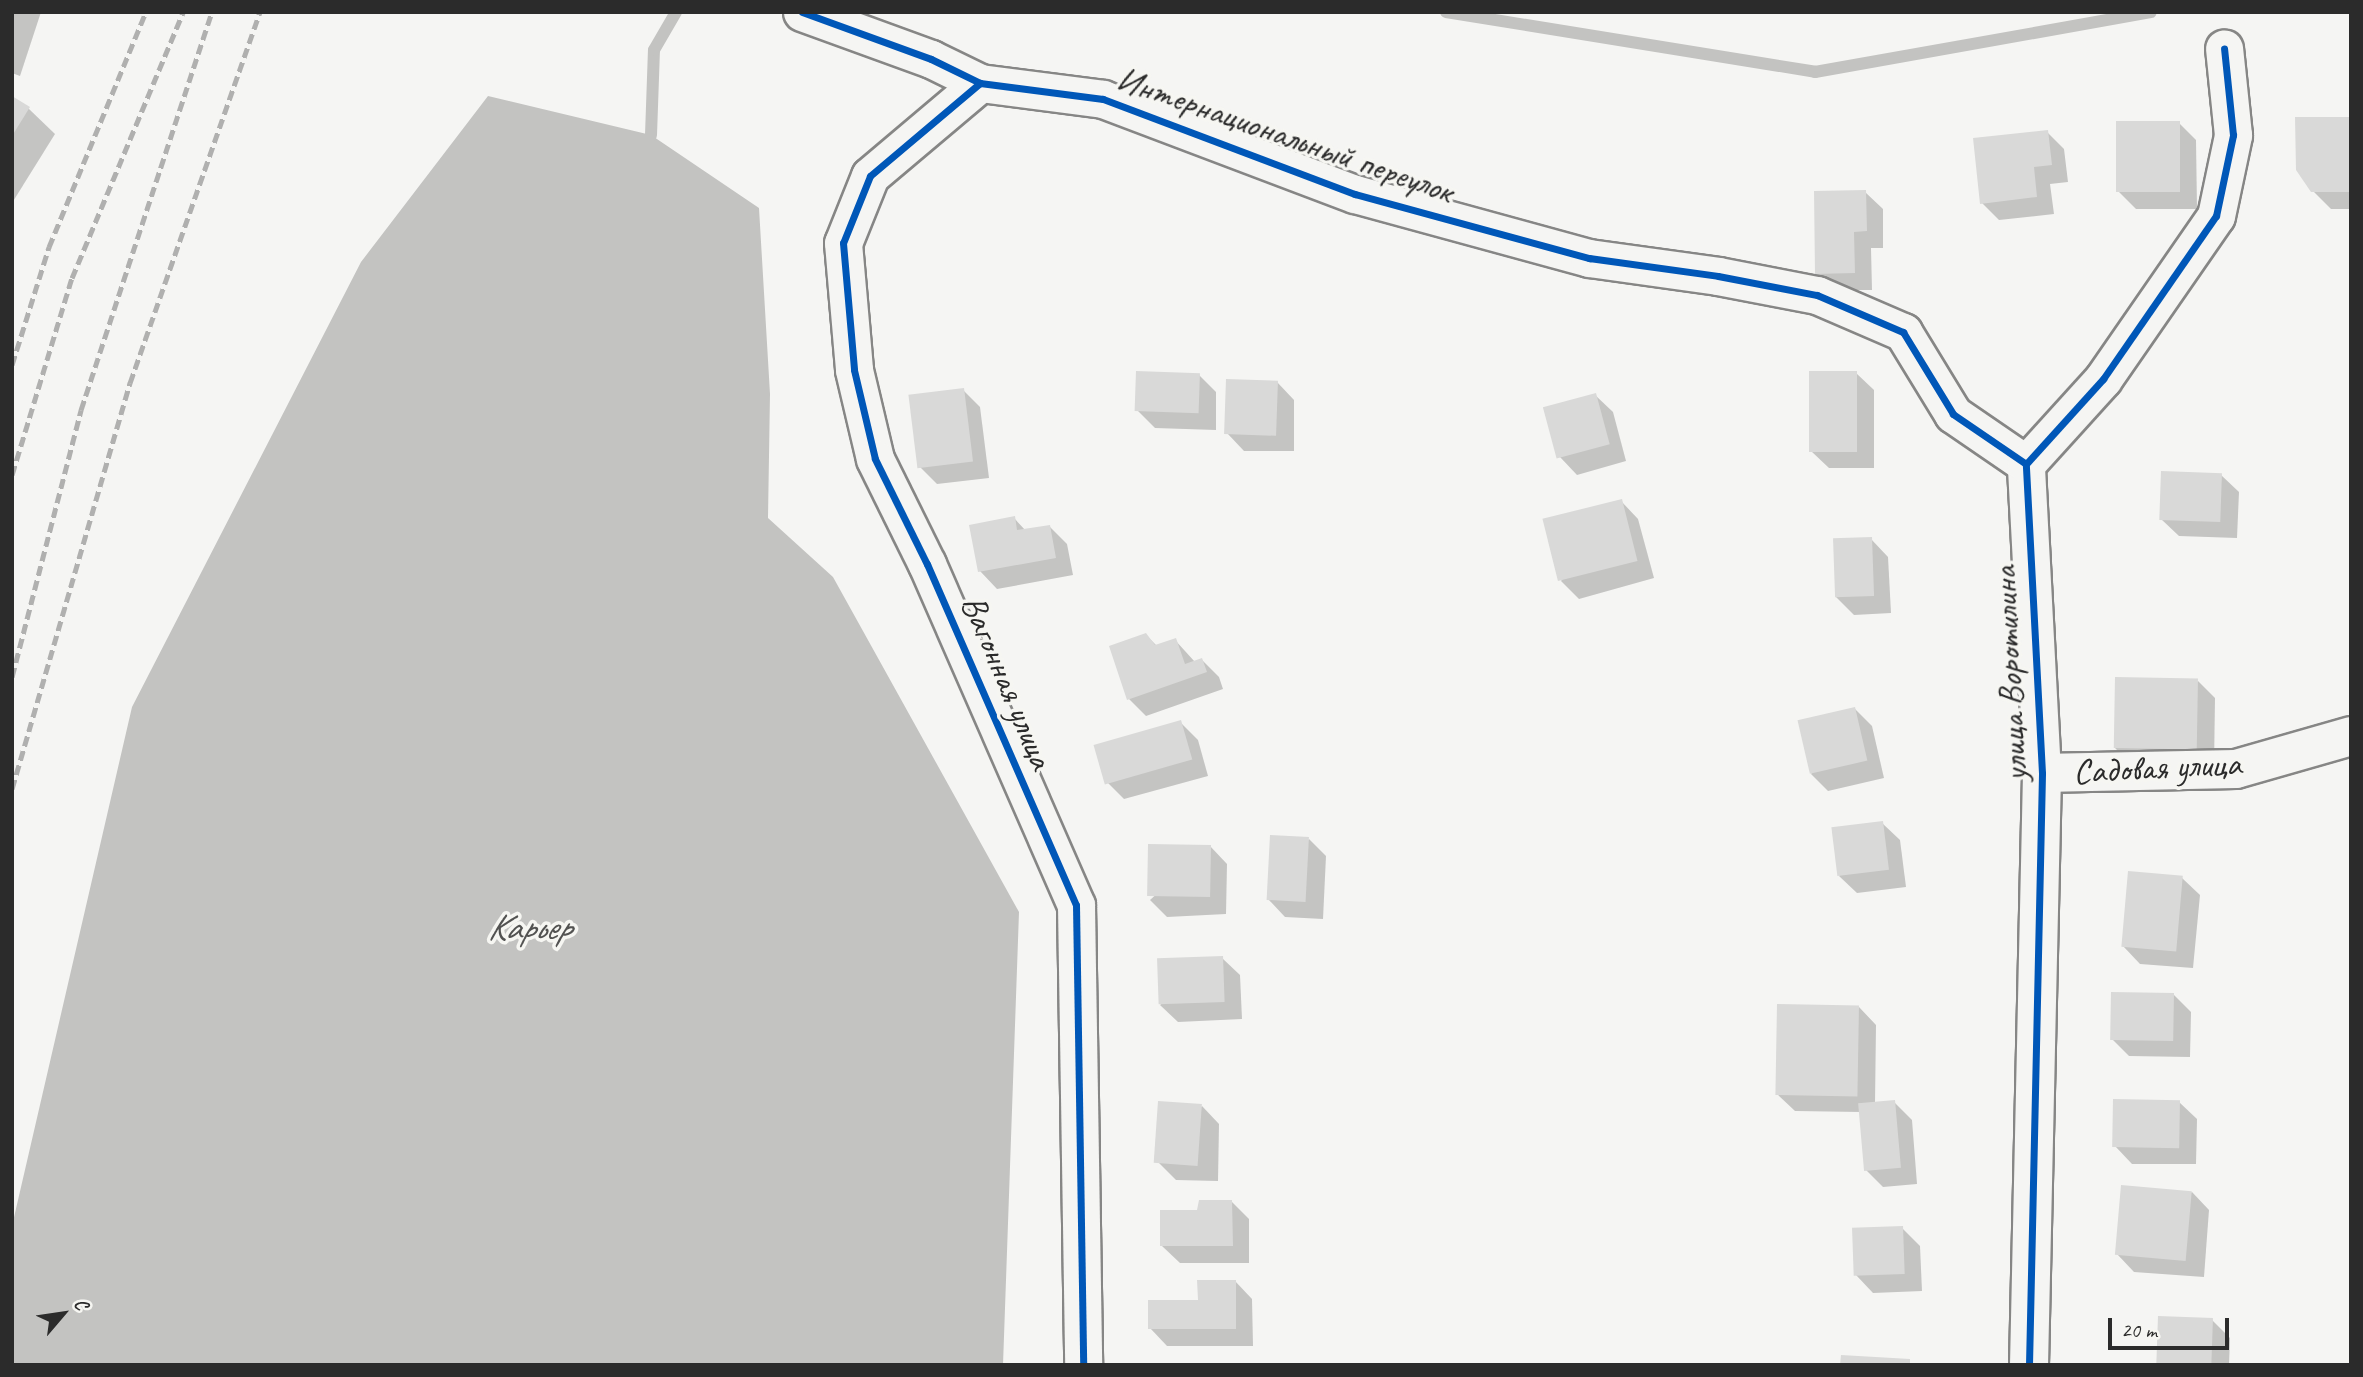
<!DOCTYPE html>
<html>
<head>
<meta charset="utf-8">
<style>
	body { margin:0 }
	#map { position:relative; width:2363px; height:1377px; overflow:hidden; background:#f5f5f3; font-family:Caveat,sans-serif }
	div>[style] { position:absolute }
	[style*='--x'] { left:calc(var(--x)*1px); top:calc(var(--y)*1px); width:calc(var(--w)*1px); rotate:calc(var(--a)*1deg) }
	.water>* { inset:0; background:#c3c3c1 }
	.shadow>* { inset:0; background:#0003 }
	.stream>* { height:12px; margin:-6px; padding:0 6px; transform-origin:6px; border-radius:6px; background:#c3c3c1 }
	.building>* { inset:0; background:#d9d9d8; transform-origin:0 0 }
	.roads { filter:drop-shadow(2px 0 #868685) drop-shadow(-2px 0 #868685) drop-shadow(0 2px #868685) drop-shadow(0 -2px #868685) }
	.street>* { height:37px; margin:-18.5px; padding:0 18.5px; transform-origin:18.5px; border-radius:18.5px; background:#f5f5f3 }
	.secondary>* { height:38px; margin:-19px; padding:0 19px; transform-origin:19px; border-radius:19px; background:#f5f5f3 }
	.rail>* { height:5px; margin-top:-2.5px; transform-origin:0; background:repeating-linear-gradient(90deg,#b0b0af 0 10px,transparent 0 15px) }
	.cycleway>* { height:7px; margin:-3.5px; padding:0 3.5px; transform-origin:3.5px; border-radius:3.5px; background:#0057b8 }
	span { translate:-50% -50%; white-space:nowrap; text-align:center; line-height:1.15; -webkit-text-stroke:7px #f6f6f2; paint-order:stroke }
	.street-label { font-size:35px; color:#2b2b2b }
	.water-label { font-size:37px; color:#525251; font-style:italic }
	.frame { position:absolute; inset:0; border:14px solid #2b2b2b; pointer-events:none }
	.north { position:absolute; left:28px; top:1279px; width:70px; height:70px; -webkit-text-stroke:5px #f6f6f2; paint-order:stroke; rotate:61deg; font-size:19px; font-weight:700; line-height:28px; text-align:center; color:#2b2b2b }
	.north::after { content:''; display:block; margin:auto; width:24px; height:32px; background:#2b2b2b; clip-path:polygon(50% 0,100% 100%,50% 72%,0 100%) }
	.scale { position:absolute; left:2108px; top:1318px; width:121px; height:32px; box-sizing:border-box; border:4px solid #2b2b2b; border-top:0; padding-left:9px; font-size:21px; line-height:24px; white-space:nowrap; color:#2b2b2b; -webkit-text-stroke:5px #f6f6f2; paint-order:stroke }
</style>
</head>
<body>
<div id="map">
	<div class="water">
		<div style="clip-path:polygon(488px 96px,651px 135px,759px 208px,770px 394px,768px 518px,833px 577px,1019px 912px,1003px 1365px,12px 1365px,12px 1226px,132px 707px,361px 262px)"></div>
	</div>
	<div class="shadow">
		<div style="clip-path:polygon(12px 12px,41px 12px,20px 76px,12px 73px)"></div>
		<div style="clip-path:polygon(12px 98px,29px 109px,55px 134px,12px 203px)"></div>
		<div style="clip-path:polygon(2351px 119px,2351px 209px,2331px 209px,2313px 191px)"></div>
		<div style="clip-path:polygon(2179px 123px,2196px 140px,2197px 209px,2136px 209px,2119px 192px)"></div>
		<div style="clip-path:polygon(2047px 132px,2064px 149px,2068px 182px,2050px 184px,2054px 214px,1999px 220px,1982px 203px)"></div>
		<div style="clip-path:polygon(1865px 192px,1883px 209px,1883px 248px,1871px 248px,1872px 290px,1834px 290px,1816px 273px)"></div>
		<div style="clip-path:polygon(1856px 373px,1874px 390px,1874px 468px,1829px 468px,1811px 451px)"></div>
		<div style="clip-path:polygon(1199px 375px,1216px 392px,1216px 430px,1155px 428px,1137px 410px)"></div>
		<div style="clip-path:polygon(1277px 382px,1294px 400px,1294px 451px,1244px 451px,1227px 433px)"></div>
		<div style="clip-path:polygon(963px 390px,980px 407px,989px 478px,937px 484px,919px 466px)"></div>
		<div style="clip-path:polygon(1595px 395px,1613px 412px,1626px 461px,1577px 475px,1560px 457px)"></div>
		<div style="clip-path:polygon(2221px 475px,2239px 492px,2237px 538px,2179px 536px,2161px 519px)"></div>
		<div style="clip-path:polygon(1621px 501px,1638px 519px,1654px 578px,1579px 599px,1561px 581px)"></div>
		<div style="clip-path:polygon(1014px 518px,1026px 531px,1050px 527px,1067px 544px,1073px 575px,997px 589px,980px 571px)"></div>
		<div style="clip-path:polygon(1871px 539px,1888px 557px,1891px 613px,1854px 615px,1836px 597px)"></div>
		<div style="clip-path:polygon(1146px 635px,1157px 646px,1175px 640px,1195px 662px,1202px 660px,1219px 677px,1223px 689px,1146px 716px,1129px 699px)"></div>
		<div style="clip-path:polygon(2198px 681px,2215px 698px,2214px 767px,2132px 765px,2115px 748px)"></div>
		<div style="clip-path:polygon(1855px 709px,1872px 726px,1884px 778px,1828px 791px,1811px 774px)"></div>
		<div style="clip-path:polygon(1180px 722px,1198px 740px,1208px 776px,1124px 799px,1107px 782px)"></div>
		<div style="clip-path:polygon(1882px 823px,1900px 840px,1906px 887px,1857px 893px,1839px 876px)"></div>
		<div style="clip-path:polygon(1309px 839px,1326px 856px,1323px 919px,1285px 917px,1268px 899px)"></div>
		<div style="clip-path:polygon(1210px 846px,1227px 864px,1226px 914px,1167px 917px,1150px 900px)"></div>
		<div style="clip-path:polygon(2182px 878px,2200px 895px,2193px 968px,2140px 964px,2123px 946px)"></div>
		<div style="clip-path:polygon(1222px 958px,1240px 975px,1242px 1019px,1178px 1022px,1160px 1005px)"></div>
		<div style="clip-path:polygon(2173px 994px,2191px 1012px,2190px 1057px,2129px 1056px,2112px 1039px)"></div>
		<div style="clip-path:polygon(1859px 1007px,1876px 1025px,1875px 1104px,1894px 1102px,1912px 1120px,1917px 1184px,1883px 1187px,1866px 1170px,1861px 1112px,1795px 1111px,1777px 1094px)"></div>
		<div style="clip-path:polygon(2179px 1102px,2197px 1119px,2196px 1164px,2132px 1164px,2115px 1146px)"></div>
		<div style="clip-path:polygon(1202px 1106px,1219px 1124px,1218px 1181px,1176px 1180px,1158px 1162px)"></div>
		<div style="clip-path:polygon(2192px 1192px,2209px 1210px,2204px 1277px,2134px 1272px,2117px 1254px)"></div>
		<div style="clip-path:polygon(1232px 1202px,1249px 1219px,1249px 1263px,1180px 1263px,1162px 1246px)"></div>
		<div style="clip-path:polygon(1902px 1228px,1920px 1246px,1922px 1291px,1873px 1293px,1856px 1275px)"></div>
		<div style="clip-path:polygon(1235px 1281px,1252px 1299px,1253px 1346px,1167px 1346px,1150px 1328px)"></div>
		<div style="clip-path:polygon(2212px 1320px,2230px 1338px,2229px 1365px,2159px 1365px)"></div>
	</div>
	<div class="stream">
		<div style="--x:1446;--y:12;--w:374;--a:9.2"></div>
		<div style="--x:1815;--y:72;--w:341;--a:-10.1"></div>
		<div style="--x:651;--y:135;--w:85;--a:-88"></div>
		<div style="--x:654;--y:50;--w:44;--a:-59.9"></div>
	</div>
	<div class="building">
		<div style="clip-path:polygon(12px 96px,30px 107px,12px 136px)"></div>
		<div style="clip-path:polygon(2295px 117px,2351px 117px,2351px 192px,2311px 192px,2296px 170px)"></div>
		<div style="left:2180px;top:121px;width:71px;height:64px;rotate:90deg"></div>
		<div style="clip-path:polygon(2048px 130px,2052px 165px,2034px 167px,2037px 197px,1980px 204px,1973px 138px)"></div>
		<div style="clip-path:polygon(1866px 190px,1867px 231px,1854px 232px,1855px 273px,1815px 274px,1814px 191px)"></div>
		<div style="left:1136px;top:371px;width:64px;height:40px;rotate:2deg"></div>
		<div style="left:1809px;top:371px;width:48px;height:81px"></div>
		<div style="left:1226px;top:379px;width:52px;height:55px;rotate:2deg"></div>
		<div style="left:964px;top:388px;width:74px;height:56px;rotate:83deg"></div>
		<div style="left:1596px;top:393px;width:53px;height:55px;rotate:75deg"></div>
		<div style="left:2161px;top:471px;width:61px;height:49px;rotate:2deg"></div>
		<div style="left:1622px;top:499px;width:64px;height:82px;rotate:76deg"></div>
		<div style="clip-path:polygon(1015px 516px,1017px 530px,1050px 525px,1056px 558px,978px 572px,969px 525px)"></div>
		<div style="left:1872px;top:537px;width:59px;height:39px;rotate:88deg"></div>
		<div style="clip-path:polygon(1146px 633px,1155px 645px,1176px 638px,1185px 664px,1202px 658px,1207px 672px,1127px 700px,1109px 646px)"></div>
		<div style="left:2115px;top:677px;width:83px;height:71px;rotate:1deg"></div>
		<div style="left:1855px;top:707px;width:55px;height:59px;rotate:77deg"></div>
		<div style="left:1181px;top:720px;width:41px;height:91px;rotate:74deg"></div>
		<div style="left:1883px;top:821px;width:49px;height:52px;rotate:83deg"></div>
		<div style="left:1270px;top:835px;width:39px;height:65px;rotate:3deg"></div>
		<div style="left:1211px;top:845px;width:52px;height:63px;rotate:91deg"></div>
		<div style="left:2128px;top:871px;width:55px;height:76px;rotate:5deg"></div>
		<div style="left:1223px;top:956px;width:46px;height:66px;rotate:88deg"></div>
		<div style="left:2111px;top:992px;width:63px;height:48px;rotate:1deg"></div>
		<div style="left:1777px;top:1004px;width:82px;height:91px;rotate:1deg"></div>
		<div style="left:2113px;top:1099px;width:67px;height:48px;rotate:1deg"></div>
		<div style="left:1895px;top:1100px;width:68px;height:37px;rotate:85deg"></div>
		<div style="left:1158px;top:1101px;width:44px;height:62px;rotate:4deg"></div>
		<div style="left:2121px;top:1185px;width:71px;height:70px;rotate:5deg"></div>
		<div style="clip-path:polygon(1199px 1200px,1232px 1200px,1233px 1246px,1160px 1246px,1160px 1210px,1197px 1210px)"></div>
		<div style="left:1903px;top:1226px;width:48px;height:51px;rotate:88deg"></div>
		<div style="clip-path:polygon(1197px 1280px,1236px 1280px,1236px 1329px,1148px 1329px,1148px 1300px,1198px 1300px)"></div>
		<div style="left:2158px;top:1316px;width:55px;height:49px;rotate:2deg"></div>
		<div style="clip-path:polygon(1841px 1355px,1910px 1359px,1910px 1365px,1840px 1365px)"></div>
	</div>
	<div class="roads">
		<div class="street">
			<div style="--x:802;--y:12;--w:137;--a:20"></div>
			<div style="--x:931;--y:59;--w:55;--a:26.1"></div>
			<div style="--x:980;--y:83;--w:124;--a:7.4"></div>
			<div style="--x:1103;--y:99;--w:269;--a:20.7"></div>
			<div style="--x:1355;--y:194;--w:243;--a:15.3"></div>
			<div style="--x:1589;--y:258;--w:130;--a:7.9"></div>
			<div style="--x:1718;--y:276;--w:101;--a:10.9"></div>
			<div style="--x:1817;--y:295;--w:94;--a:23.3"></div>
			<div style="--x:1903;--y:332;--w:96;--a:58.6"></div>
			<div style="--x:1953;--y:414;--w:88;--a:34.4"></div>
			<div style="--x:980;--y:83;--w:144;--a:139.8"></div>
			<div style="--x:870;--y:176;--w:72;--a:111.9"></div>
			<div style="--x:843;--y:243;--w:127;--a:85"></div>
			<div style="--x:854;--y:370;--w:91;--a:76.7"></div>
			<div style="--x:875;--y:459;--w:117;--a:63.7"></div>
			<div style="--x:927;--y:564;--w:372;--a:66.4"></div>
			<div style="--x:1076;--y:905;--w:460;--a:89.1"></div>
			<div style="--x:2042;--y:773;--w:309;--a:-93"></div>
			<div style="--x:2026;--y:464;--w:115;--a:-47.8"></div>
			<div style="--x:2103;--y:379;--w:198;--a:-55.3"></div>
			<div style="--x:2216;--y:216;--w:83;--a:-78.1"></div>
			<div style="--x:2233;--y:135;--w:87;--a:-95.9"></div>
		</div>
		<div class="secondary">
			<div style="--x:2029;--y:1365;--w:592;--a:-88.74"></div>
			<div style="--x:2042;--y:773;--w:194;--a:-1.2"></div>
			<div style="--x:2236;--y:769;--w:120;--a:-16"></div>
		</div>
	</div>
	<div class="rail">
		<div style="--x:12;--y:365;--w:124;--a:-72.6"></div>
		<div style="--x:49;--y:247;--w:254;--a:-67.6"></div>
		<div style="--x:12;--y:475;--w:206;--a:-73.1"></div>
		<div style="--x:72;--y:278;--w:288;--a:-67.3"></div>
		<div style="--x:12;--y:677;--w:276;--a:-75.5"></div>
		<div style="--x:81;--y:410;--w:419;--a:-71.8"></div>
		<div style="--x:12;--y:789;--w:423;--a:-73.8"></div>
		<div style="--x:130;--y:383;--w:393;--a:-70.7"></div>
	</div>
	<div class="cycleway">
		<div style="--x:802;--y:12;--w:137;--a:20"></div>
		<div style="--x:931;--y:59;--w:55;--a:26.1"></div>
		<div style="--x:980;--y:83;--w:124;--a:7.4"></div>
		<div style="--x:1103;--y:99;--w:269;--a:20.7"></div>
		<div style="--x:1355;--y:194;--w:243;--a:15.3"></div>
		<div style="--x:1589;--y:258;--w:130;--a:7.9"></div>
		<div style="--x:1718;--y:276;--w:101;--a:10.9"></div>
		<div style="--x:1817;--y:295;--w:94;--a:23.3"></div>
		<div style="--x:1903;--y:332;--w:96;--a:58.6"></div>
		<div style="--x:1953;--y:414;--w:88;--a:34.4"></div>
		<div style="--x:980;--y:83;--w:144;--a:139.8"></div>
		<div style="--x:870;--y:176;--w:72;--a:111.9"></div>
		<div style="--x:843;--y:243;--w:127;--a:85"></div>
		<div style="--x:854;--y:370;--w:91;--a:76.7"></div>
		<div style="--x:875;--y:459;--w:117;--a:63.7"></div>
		<div style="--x:927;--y:564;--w:372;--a:66.4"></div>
		<div style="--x:1076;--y:905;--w:460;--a:89.1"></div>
		<div style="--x:2029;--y:1365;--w:592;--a:-88.74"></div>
		<div style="--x:2042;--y:773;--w:309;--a:-93"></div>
		<div style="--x:2026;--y:464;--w:115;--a:-47.8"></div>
		<div style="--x:2103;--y:379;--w:198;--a:-55.3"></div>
		<div style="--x:2216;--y:216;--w:83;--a:-78.1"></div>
		<div style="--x:2233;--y:135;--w:87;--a:-95.9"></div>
	</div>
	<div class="street-label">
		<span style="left:1285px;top:135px;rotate:19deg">Интернациональный переулок</span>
		<span style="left:2010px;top:674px;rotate:-93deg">улица Воротилина</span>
		<span style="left:1007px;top:682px;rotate:67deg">Вагонная улица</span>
		<span style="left:2157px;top:768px;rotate:-3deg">Садовая улица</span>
	</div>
	<div class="water-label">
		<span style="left:529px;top:927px">Карьер</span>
	</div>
	<div class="frame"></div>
	<div class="north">С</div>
	<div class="scale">20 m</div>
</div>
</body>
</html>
